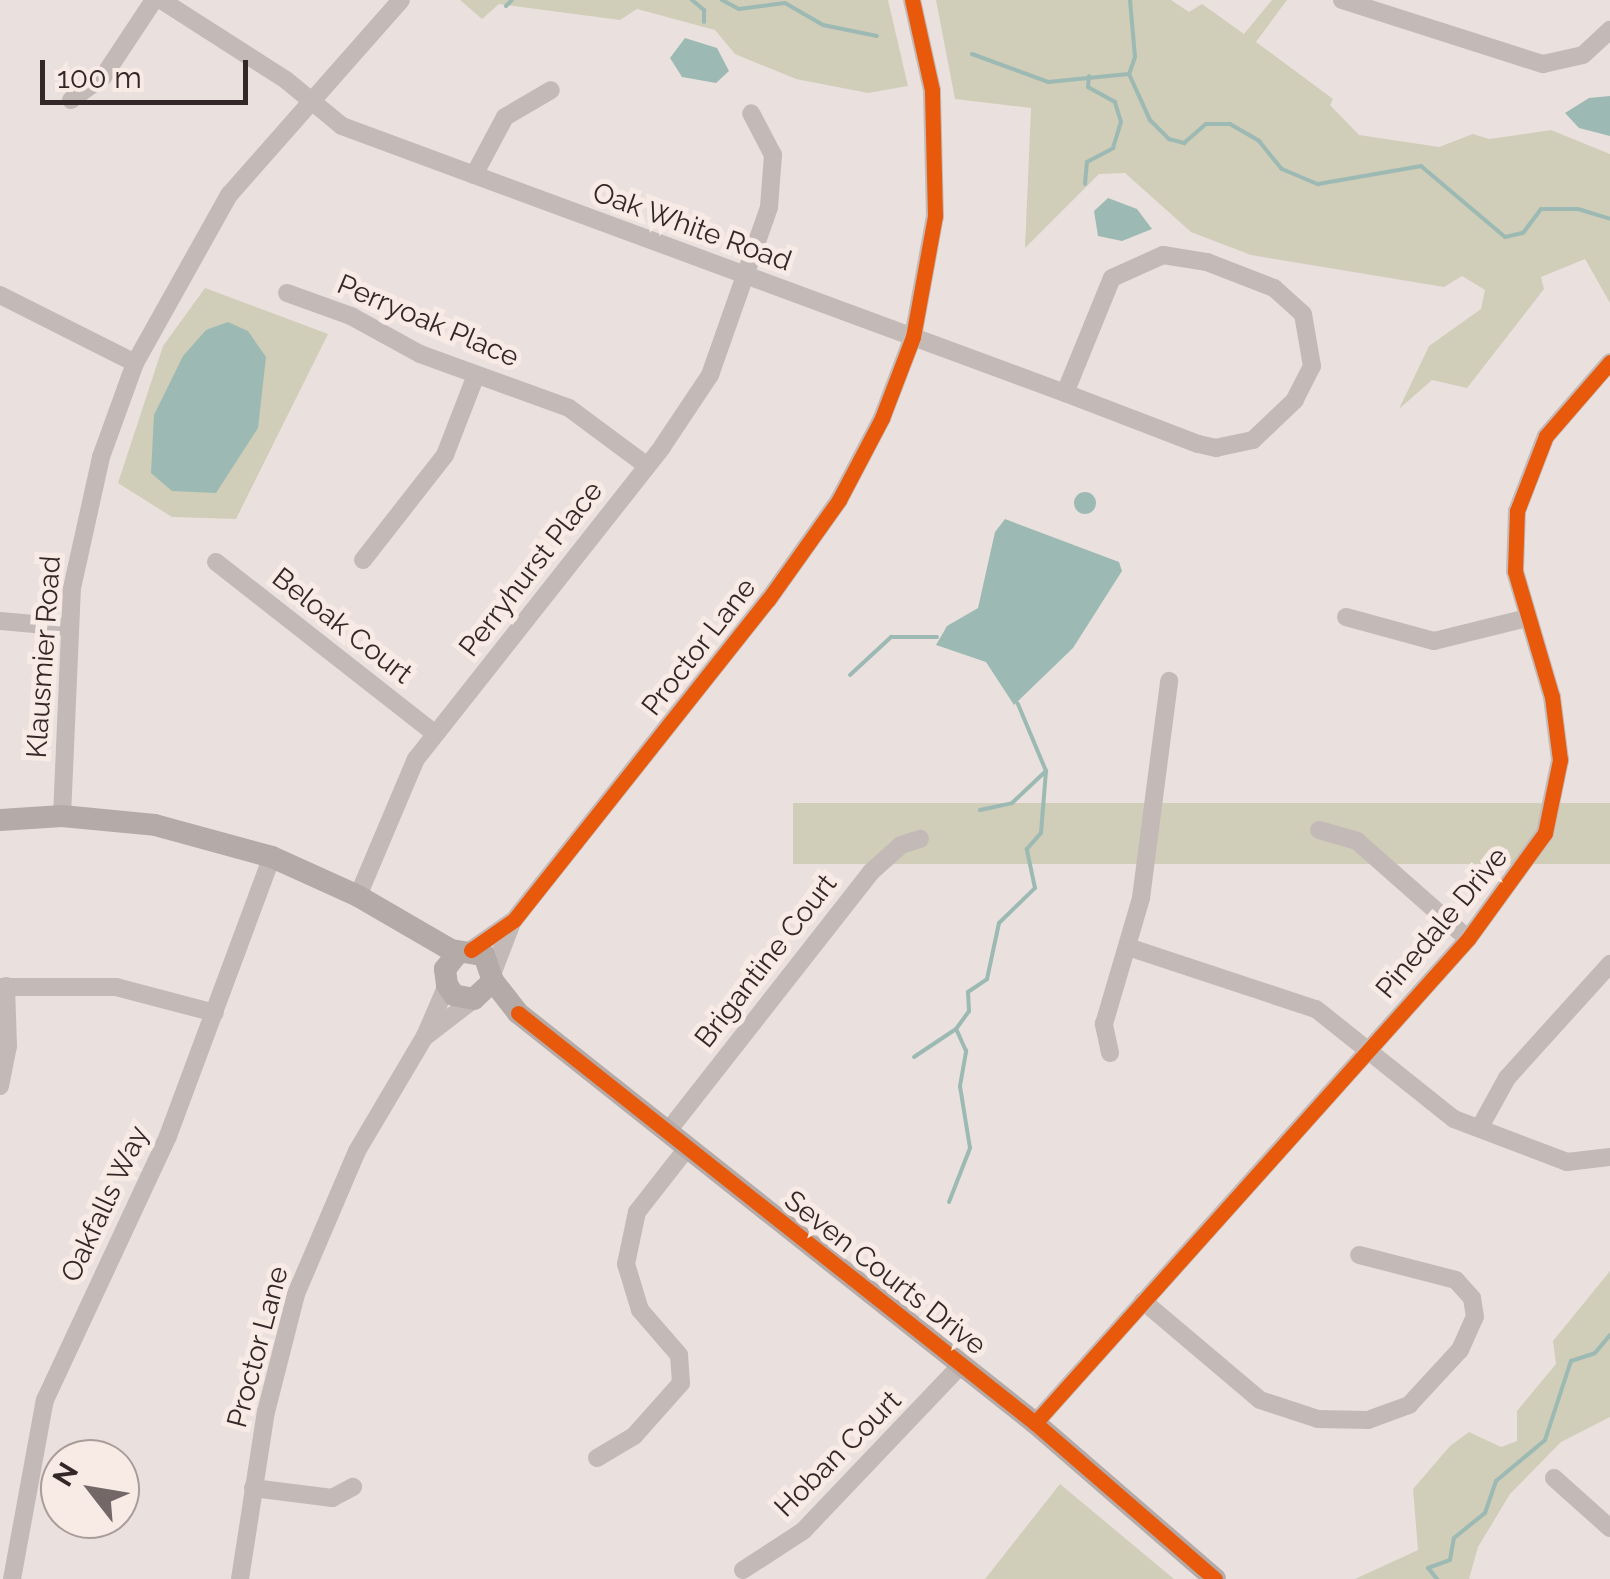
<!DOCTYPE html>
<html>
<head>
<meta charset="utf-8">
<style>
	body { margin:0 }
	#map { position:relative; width:1610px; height:1579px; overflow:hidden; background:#eae1de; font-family:Raleway,sans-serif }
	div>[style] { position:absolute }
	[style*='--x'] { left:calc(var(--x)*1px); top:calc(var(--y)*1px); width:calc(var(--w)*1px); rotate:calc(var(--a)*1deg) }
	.green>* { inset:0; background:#d0cdb9; transform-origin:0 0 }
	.water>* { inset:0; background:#9cbab3 }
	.round { border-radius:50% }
	.stream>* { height:4px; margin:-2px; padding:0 2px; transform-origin:2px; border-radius:2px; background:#9cbab3 }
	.street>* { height:18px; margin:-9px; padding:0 9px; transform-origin:9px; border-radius:9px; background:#c3bab7 }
	.secondary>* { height:22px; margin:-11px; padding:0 11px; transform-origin:11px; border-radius:11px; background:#b4aaa8 }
	.cycleway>* { height:15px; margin:-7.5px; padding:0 7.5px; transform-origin:7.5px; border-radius:7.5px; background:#e8590c }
	span { translate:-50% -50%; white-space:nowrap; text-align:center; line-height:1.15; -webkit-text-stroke:10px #f8eae5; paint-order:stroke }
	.street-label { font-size:28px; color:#332727 }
	.north { position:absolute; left:40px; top:1439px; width:100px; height:100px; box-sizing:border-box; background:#f8eae5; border:2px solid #a99c99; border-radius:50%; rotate:301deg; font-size:28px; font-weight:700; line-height:40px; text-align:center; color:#332727 }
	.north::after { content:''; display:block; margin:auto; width:35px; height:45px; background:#736867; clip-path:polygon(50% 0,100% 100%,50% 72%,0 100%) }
	.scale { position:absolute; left:40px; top:60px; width:208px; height:45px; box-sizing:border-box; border:5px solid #332727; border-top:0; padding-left:12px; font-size:30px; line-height:35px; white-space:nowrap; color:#332727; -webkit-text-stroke:8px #f8eae5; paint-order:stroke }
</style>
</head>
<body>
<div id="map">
	<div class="green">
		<div style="clip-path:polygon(460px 0,888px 0,908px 86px,868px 93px,796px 79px,735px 54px,715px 30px,637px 9px,620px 20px,499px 4px,482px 19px)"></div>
		<div style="clip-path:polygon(936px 0,1171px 0,1189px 12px,1202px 4px,1244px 34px,1272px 0,1287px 0,1256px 42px,1333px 99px,1330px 105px,1359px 135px,1439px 147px,1473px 134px,1489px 139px,1551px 130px,1610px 154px,1610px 303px,1585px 259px,1541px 277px,1544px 289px,1467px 388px,1432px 380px,1399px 409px,1429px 346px,1481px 309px,1485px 290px,1462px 276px,1444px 287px,1251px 255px,1191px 232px,1125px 173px,1099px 174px,1025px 248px,1031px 108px,955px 99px)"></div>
		<div style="clip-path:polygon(205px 288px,328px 334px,236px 519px,172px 517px,118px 483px,163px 346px)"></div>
		<div style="left:1610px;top:803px;width:61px;height:817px;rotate:90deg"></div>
		<div style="clip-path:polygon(1610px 1271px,1610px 1417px,1561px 1442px,1510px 1494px,1478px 1547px,1469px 1579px,1355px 1579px,1418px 1550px,1413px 1489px,1450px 1446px,1469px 1432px,1501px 1447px,1517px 1441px,1517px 1411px,1556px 1364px,1553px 1341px)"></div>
		<div style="clip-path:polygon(1060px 1484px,1174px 1579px,985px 1579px)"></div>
	</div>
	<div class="water">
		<div style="clip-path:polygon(685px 38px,717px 48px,729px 71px,716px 83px,682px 77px,670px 58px)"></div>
		<div style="clip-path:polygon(1610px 96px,1610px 136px,1579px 128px,1565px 113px,1589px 98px)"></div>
		<div style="clip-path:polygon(1108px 198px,1137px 209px,1152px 229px,1122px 241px,1098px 236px,1094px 211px)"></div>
		<div style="clip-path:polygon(228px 322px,248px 331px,266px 357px,258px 428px,216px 493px,172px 491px,151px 473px,154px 415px,183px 356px,206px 330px)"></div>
		<div class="round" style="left:1074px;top:492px;width:22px;height:22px"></div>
		<div style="clip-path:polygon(1005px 519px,1119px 562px,1122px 571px,1073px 648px,1014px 705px,986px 662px,936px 645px,947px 626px,978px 608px,995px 532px)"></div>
	</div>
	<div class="stream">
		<div style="--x:692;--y:0;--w:16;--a:40"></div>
		<div style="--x:704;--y:10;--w:12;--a:90"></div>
		<div style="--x:722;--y:0;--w:19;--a:28"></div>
		<div style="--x:739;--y:9;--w:46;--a:-7.4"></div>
		<div style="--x:785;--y:3;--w:44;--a:30.1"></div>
		<div style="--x:823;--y:25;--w:55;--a:11.5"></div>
		<div style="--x:1130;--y:0;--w:57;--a:85"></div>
		<div style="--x:1135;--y:57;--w:18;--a:109"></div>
		<div style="--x:1129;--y:74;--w:51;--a:65.5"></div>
		<div style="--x:1150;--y:120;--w:27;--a:45"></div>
		<div style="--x:1169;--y:139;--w:16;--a:15"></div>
		<div style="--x:1184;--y:143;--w:29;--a:-41"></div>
		<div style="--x:1206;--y:124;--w:24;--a:0"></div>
		<div style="--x:1230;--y:124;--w:34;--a:30"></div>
		<div style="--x:1259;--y:141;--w:36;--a:51"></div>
		<div style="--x:1282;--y:169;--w:39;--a:23"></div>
		<div style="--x:1318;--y:184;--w:105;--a:-9.9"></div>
		<div style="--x:1421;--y:166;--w:110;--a:40.2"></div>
		<div style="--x:1505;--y:237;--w:18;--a:-13"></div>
		<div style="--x:1523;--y:233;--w:30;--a:-53"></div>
		<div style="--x:1541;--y:209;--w:37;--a:0"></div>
		<div style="--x:1578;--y:209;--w:34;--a:17"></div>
		<div style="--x:506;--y:6;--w:8;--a:-45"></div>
		<div style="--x:972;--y:54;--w:81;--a:20.2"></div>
		<div style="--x:1048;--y:82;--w:81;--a:-5.6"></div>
		<div style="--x:1085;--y:184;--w:22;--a:-85"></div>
		<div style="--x:1087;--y:162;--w:30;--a:-28"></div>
		<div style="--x:1113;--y:148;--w:27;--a:-73"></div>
		<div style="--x:1121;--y:122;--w:21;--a:-107"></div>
		<div style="--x:1115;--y:102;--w:31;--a:-151"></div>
		<div style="--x:1088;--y:87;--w:11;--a:-85"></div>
		<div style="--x:850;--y:675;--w:56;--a:-42.8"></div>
		<div style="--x:891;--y:637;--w:46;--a:0"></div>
		<div style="--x:980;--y:810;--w:33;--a:-12"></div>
		<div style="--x:1012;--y:803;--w:47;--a:-43.3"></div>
		<div style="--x:914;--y:1057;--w:50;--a:-33.7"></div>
		<div style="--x:956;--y:1029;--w:22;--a:-54"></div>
		<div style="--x:969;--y:1011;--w:19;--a:-93"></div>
		<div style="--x:968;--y:992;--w:23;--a:-34"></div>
		<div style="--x:987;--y:979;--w:57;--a:-77.9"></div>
		<div style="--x:999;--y:923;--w:50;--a:-44.2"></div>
		<div style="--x:1035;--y:888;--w:40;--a:-102"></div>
		<div style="--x:1027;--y:849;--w:21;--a:-49"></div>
		<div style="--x:1041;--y:833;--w:62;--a:-85.4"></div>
		<div style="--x:1046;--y:771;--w:73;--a:-112.7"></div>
		<div style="--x:949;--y:1202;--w:58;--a:-68.7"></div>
		<div style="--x:970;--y:1148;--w:63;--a:-99.2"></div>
		<div style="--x:960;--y:1086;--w:36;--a:-80"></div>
		<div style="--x:966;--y:1051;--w:24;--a:-114"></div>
		<div style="--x:1437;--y:1579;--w:14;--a:-129"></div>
		<div style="--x:1428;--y:1568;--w:23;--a:-20"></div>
		<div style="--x:1450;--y:1560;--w:22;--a:-80"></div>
		<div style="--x:1454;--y:1538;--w:40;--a:-39"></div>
		<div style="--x:1485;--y:1513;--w:34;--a:-71"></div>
		<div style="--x:1496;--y:1481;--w:64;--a:-39.9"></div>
		<div style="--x:1545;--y:1440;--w:83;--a:-71.8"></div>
		<div style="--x:1571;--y:1361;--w:25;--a:-18"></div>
		<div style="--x:1595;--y:1353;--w:23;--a:-50"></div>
	</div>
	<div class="street">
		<div style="--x:161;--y:0;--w:148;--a:32.6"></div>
		<div style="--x:286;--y:80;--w:72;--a:39.4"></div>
		<div style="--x:342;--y:126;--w:771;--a:20.27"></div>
		<div style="--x:1342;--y:0;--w:211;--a:17.7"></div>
		<div style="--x:1543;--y:64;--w:41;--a:-12.7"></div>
		<div style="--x:1583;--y:55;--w:37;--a:-43"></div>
		<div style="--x:71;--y:100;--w:39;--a:-36"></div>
		<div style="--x:103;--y:77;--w:92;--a:-56.5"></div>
		<div style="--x:474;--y:175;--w:66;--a:-61.9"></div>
		<div style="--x:505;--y:117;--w:53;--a:-30.4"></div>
		<div style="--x:1163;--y:255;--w:45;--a:9"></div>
		<div style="--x:1207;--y:262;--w:72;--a:21.2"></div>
		<div style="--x:1274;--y:288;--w:39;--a:42"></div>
		<div style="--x:1303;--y:314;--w:53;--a:80.2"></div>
		<div style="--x:1312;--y:366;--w:38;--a:117"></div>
		<div style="--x:1295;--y:400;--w:58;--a:136.4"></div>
		<div style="--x:1253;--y:440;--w:38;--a:168"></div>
		<div style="--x:1216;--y:448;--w:18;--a:-167"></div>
		<div style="--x:1198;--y:444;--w:142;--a:-159"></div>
		<div style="--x:1065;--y:393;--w:124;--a:-67.8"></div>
		<div style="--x:1112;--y:278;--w:56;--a:-24.3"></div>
		<div style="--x:287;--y:293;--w:68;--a:19.8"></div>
		<div style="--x:351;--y:316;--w:79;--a:28.8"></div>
		<div style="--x:420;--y:354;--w:158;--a:19.9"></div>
		<div style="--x:569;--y:408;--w:97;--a:36.6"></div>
		<div style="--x:0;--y:295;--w:151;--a:26.7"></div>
		<div style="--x:363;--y:560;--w:133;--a:-52"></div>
		<div style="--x:445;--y:455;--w:86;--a:-68.8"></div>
		<div style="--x:216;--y:562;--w:278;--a:38.1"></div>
		<div style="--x:1346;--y:617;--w:91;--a:15.3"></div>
		<div style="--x:1434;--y:641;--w:96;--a:-13.9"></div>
		<div style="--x:0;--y:621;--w:68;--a:5"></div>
		<div style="--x:62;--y:816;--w:228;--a:-87.5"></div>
		<div style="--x:72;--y:588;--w:134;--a:-77.5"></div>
		<div style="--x:101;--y:457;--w:100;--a:-70.1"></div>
		<div style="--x:135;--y:363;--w:193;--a:-60.8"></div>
		<div style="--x:229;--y:195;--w:260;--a:-48.6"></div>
		<div style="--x:1319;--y:830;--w:40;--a:16"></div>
		<div style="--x:1357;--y:841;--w:148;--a:41.4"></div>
		<div style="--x:358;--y:896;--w:149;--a:-67.1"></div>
		<div style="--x:416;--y:759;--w:397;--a:-51.7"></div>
		<div style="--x:662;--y:447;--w:87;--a:-56.3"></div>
		<div style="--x:710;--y:375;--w:178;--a:-70.6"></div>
		<div style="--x:769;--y:207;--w:52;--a:-85.6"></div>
		<div style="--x:773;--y:155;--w:47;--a:-117.6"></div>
		<div style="--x:1128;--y:947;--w:198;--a:18.3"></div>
		<div style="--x:1316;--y:1009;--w:176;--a:38.6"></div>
		<div style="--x:1454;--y:1119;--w:121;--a:20.8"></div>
		<div style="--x:1567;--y:1162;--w:43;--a:-6.6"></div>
		<div style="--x:471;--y:950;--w:52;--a:-34.9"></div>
		<div style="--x:514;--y:920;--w:409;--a:-51.6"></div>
		<div style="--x:768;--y:600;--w:123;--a:-54.6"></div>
		<div style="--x:839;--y:500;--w:93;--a:-62.3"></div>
		<div style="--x:882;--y:418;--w:87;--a:-69.1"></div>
		<div style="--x:913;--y:337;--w:123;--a:-79.7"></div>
		<div style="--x:935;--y:216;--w:126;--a:-91.4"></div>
		<div style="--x:932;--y:90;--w:92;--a:-102.5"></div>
		<div style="--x:493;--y:972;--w:50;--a:-69"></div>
		<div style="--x:0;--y:987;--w:116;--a:0"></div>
		<div style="--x:116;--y:987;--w:102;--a:14.7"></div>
		<div style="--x:426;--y:1036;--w:61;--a:-37.6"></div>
		<div style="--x:1110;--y:1053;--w:30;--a:-102"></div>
		<div style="--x:1104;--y:1024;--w:131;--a:-73.6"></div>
		<div style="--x:1141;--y:898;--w:219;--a:-82.6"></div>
		<div style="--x:0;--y:1086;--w:41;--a:-78.7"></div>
		<div style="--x:8;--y:1046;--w:60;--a:-91.9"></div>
		<div style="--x:1480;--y:1127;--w:56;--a:-61.1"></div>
		<div style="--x:1507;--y:1078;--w:154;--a:-47.9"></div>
		<div style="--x:668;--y:1131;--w:329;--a:-51.9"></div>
		<div style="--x:871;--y:872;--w:40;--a:-42"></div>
		<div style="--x:901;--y:845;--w:20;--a:-18"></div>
		<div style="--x:1143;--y:1301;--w:153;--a:40.2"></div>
		<div style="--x:1260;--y:1400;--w:61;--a:18.1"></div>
		<div style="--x:1318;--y:1419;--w:50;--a:1.1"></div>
		<div style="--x:1368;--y:1420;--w:44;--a:-20.1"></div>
		<div style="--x:1409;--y:1405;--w:75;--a:-47.2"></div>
		<div style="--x:1460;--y:1350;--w:36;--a:-66"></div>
		<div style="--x:1475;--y:1317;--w:19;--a:-99"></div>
		<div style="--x:1472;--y:1298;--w:24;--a:-132"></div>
		<div style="--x:1456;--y:1280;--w:100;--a:-165.5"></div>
		<div style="--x:1035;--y:1423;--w:649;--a:-48.18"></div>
		<div style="--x:1468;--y:939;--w:131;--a:-54"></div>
		<div style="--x:1545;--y:833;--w:75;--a:-78.4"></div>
		<div style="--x:1560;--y:760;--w:64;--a:-97.2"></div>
		<div style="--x:1552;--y:697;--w:131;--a:-106.4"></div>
		<div style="--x:1515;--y:571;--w:60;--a:-88.1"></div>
		<div style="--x:1517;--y:511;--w:80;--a:-68.9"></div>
		<div style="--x:1546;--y:436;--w:98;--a:-49.1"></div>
		<div style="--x:597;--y:1458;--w:43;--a:-30.7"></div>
		<div style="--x:634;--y:1436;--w:71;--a:-48.4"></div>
		<div style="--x:681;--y:1383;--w:28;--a:-94"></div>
		<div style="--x:679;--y:1355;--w:60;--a:-130.9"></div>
		<div style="--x:640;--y:1310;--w:48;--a:-106.9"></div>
		<div style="--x:626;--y:1264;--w:53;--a:-78.1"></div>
		<div style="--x:637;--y:1212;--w:81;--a:-52"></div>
		<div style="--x:1554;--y:1478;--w:75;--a:41.8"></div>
		<div style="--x:253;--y:1488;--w:80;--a:7.2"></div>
		<div style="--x:332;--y:1498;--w:24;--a:-28"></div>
		<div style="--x:743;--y:1570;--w:72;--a:-33"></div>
		<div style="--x:803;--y:1531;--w:229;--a:-46.4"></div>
		<div style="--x:12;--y:1579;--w:182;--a:-79.6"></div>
		<div style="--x:45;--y:1400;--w:291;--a:-65"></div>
		<div style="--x:168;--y:1136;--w:298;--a:-69.6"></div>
		<div style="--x:240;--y:1579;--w:169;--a:-81.2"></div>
		<div style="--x:266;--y:1412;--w:122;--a:-75.7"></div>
		<div style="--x:296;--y:1294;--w:155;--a:-66.9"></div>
		<div style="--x:357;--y:1151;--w:134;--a:-59.4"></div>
		<div style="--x:425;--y:1036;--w:56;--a:-66.7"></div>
	</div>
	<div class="secondary">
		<div style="--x:0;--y:820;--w:62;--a:-3.7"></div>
		<div style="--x:62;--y:816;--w:93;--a:5.5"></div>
		<div style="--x:155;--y:825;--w:121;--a:15.3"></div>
		<div style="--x:272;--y:857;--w:94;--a:24.4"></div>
		<div style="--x:358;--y:896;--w:108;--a:30.1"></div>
		<div style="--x:451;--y:950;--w:33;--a:9"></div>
		<div style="--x:484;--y:955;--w:28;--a:71"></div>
		<div style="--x:493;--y:981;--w:26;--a:137"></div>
		<div style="--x:474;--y:999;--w:20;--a:-169"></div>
		<div style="--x:454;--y:995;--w:12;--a:-125"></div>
		<div style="--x:447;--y:985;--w:16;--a:-97"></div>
		<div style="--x:445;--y:969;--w:22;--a:-51"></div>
		<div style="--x:493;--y:981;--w:41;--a:52"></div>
		<div style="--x:518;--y:1013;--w:660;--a:38.42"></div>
		<div style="--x:1035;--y:1423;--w:238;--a:40.9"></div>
	</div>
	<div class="cycleway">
		<div style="--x:471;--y:950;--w:52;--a:-34.9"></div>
		<div style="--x:514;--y:920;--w:409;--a:-51.6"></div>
		<div style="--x:768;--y:600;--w:123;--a:-54.6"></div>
		<div style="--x:839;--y:500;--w:93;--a:-62.3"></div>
		<div style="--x:882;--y:418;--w:87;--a:-69.1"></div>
		<div style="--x:913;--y:337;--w:123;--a:-79.7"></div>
		<div style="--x:935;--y:216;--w:126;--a:-91.4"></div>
		<div style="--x:932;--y:90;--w:92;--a:-102.5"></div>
		<div style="--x:518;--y:1013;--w:660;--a:38.42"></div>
		<div style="--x:1035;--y:1423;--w:238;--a:40.9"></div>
		<div style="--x:1035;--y:1423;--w:649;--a:-48.18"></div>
		<div style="--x:1468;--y:939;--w:131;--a:-54"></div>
		<div style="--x:1545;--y:833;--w:75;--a:-78.4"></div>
		<div style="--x:1560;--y:760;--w:64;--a:-97.2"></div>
		<div style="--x:1552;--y:697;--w:131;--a:-106.4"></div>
		<div style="--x:1515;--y:571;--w:60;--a:-88.1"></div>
		<div style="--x:1517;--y:511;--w:80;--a:-68.9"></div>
		<div style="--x:1546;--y:436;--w:98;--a:-49.1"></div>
	</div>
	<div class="street-label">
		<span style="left:692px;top:227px;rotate:20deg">Oak White Road</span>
		<span style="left:428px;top:321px;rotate:23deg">Perryoak Place</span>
		<span style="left:531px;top:569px;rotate:-52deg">Perryhurst Place</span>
		<span style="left:342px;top:626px;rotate:38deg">Beloak Court</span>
		<span style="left:699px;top:647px;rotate:-52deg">Proctor Lane</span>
		<span style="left:44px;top:657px;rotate:-86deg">Klausmier Road</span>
		<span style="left:1442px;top:923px;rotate:-50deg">Pinedale Drive</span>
		<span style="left:766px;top:961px;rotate:-52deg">Brigantine Court</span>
		<span style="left:105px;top:1204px;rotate:-65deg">Oakfalls Way</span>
		<span style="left:885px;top:1273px;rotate:38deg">Seven Courts Drive</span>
		<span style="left:258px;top:1347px;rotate:-75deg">Proctor Lane</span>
		<span style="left:838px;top:1454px;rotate:-45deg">Hoban Court</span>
	</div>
	<div class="north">N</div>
	<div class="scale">100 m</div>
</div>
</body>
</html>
